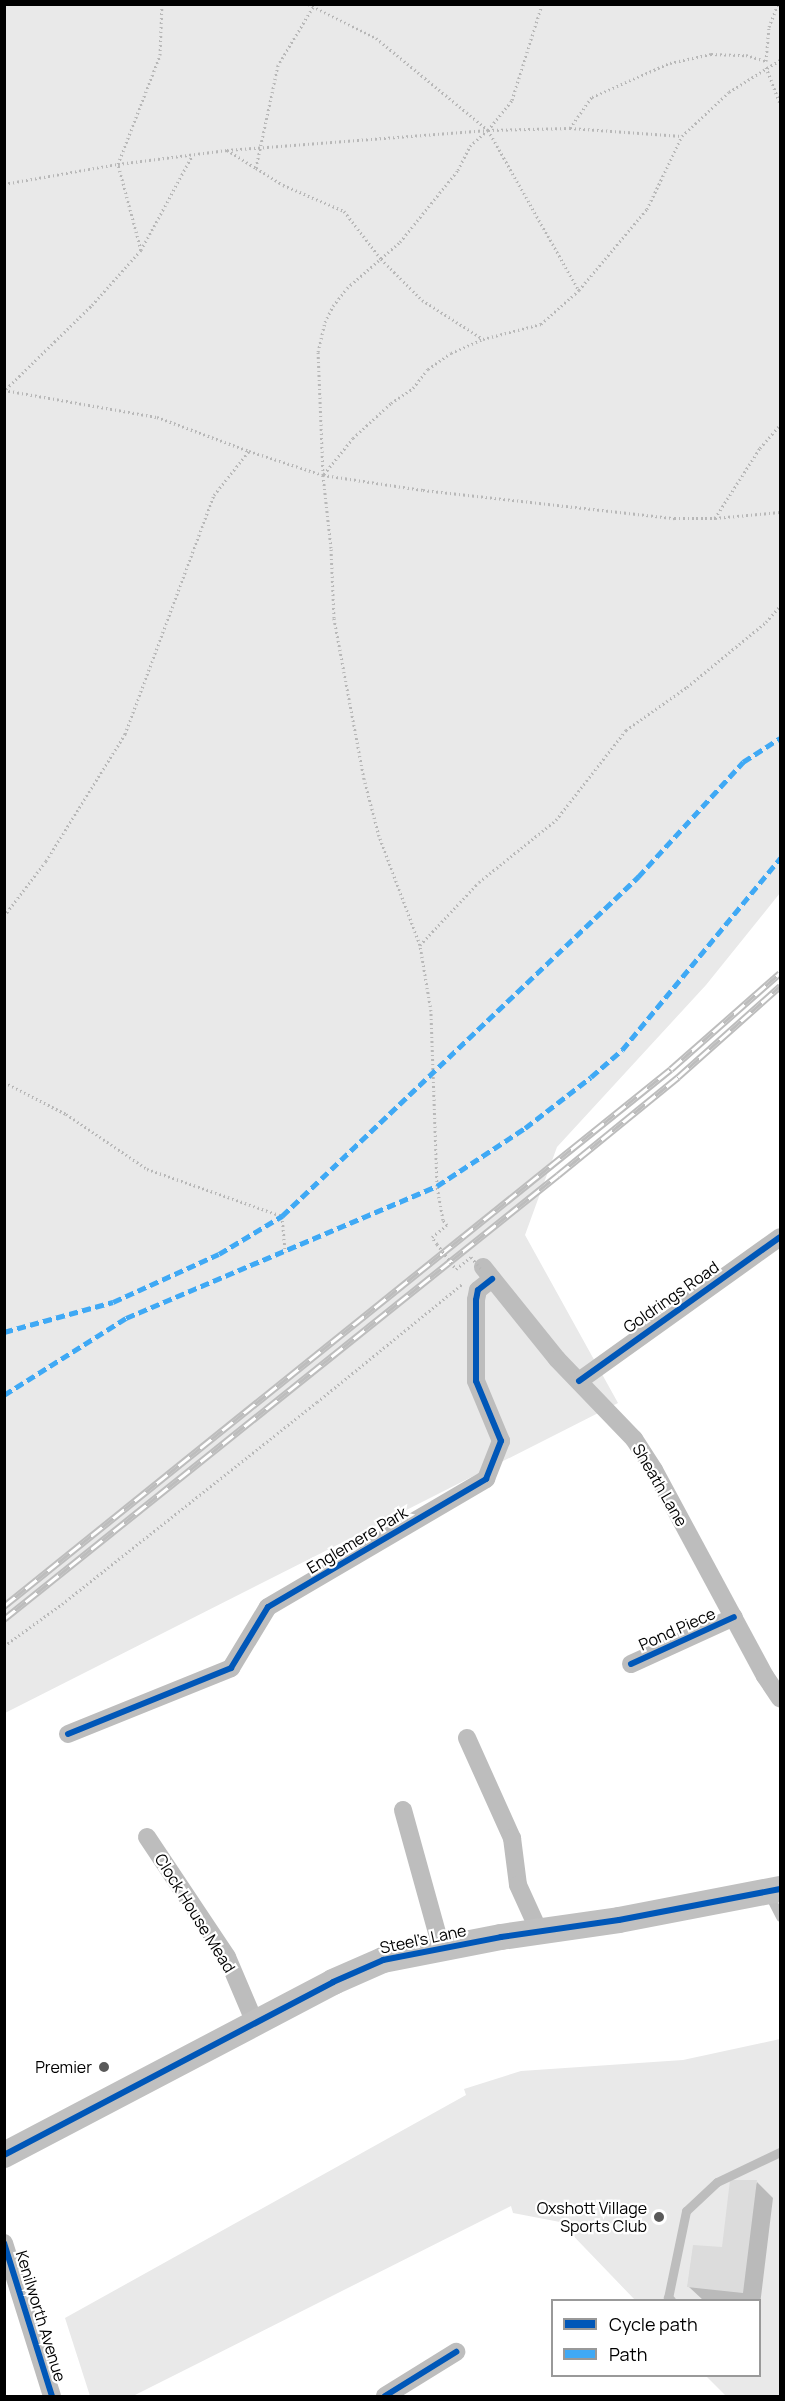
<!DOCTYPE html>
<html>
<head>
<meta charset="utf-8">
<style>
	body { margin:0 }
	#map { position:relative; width:785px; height:2401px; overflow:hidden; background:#fff; font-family:Manrope,sans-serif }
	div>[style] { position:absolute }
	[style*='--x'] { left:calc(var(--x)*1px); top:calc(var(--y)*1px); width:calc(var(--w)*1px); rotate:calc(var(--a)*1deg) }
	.green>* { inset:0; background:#e9e9e9 }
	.shadow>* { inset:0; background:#0003 }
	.building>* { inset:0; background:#dcdcdc }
	.path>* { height:3px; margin-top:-1.5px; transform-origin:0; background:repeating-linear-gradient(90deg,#b8b8b8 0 1.5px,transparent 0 4.5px) }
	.lane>* { height:9px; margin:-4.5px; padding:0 4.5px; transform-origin:4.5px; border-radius:4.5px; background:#bdbdbd }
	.street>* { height:18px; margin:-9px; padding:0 9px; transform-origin:9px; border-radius:9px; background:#bdbdbd }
	.secondary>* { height:26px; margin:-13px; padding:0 13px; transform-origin:13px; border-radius:13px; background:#c0c0c0 }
	.rail>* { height:7px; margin-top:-3.5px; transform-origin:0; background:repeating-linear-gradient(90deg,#fff 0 14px,#bdbdbd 0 28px); box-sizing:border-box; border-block:2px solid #bdbdbd }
	.path-bridge>* { height:3px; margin-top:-1.5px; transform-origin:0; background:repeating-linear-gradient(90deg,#b8b8b8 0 1.5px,transparent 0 4.5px) }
	.quiet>* { height:4.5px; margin-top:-2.25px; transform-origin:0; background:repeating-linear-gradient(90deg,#3fa9f5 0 9px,transparent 0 13.5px) }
	.cycleway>* { height:6px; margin:-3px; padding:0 3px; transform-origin:3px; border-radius:3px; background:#0057b8 }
	.dots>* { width:16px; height:16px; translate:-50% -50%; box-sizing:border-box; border:3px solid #fff; border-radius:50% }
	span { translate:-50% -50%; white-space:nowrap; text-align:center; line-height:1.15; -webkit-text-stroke:4.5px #fff; paint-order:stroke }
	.street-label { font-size:16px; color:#000 }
	.poi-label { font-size:16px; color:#000 }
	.right { translate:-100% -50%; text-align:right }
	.frame { position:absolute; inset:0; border:6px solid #000; pointer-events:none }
	.legend { position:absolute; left:551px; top:2299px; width:210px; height:78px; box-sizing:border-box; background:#fff; border:2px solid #999; margin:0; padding:8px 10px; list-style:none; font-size:18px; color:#000 }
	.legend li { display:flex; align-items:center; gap:12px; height:30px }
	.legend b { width:30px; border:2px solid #999 }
</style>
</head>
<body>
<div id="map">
	<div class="green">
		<div style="clip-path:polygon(5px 5px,780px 5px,780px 893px,706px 985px,557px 1147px,525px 1235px,618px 1403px,5px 1713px)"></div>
		<div style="clip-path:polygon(780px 2039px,780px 2396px,726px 2396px,706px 2376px,760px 2376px,760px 2300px,635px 2300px,560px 2222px,513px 2213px,511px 2206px,133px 2396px,90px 2396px,65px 2318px,466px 2095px,464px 2089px,521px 2071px,683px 2060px)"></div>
	</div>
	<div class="shadow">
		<div style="clip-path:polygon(757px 2182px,773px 2198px,760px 2305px,760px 2300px,703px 2300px,689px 2287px,724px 2249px)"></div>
	</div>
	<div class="building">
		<div style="clip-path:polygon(730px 2180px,757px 2180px,743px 2293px,687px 2287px,693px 2245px,722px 2247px)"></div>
	</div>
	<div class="path">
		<div style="--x:308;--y:4;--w:76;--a:26.6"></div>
		<div style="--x:376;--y:38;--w:145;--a:39.4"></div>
		<div style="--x:488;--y:130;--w:183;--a:60.5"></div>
		<div style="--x:313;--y:7;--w:68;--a:121.1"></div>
		<div style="--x:278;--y:65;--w:105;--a:102.1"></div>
		<div style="--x:256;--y:168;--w:32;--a:32"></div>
		<div style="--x:283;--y:185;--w:66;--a:23.1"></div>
		<div style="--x:344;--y:211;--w:61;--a:52.4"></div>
		<div style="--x:381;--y:259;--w:58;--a:45"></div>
		<div style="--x:422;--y:300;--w:72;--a:32.6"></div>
		<div style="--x:766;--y:61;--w:34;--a:-85"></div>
		<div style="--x:769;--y:27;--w:25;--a:-69"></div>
		<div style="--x:766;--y:67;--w:40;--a:69"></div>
		<div style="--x:570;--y:128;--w:38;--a:-55"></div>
		<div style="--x:592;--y:97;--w:85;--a:-23.6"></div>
		<div style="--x:670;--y:63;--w:42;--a:-12.4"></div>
		<div style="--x:711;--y:54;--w:35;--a:2"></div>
		<div style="--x:746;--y:55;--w:21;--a:17"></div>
		<div style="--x:227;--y:150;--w:34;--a:32"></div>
		<div style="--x:4;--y:184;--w:116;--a:-10"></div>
		<div style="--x:118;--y:164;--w:110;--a:-7.3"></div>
		<div style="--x:227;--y:150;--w:262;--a:-4.4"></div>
		<div style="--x:488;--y:130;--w:82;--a:-1.4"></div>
		<div style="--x:570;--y:128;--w:112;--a:4.1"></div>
		<div style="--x:141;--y:250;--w:89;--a:-105"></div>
		<div style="--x:118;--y:164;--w:117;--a:-68.9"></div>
		<div style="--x:160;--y:55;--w:51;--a:-87.8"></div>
		<div style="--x:6;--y:389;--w:120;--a:-44.3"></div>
		<div style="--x:92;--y:305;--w:74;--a:-48.3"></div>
		<div style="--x:141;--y:250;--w:107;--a:-61.5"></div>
		<div style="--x:4;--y:390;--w:155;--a:10"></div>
		<div style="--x:157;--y:417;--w:98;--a:20.3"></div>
		<div style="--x:249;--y:451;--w:78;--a:18"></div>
		<div style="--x:323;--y:475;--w:101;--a:8.5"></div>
		<div style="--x:423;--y:490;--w:253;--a:6.4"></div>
		<div style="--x:674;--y:518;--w:41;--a:0"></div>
		<div style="--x:715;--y:518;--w:65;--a:-5.3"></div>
		<div style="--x:324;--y:474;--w:46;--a:-51.1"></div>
		<div style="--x:353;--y:438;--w:52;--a:-42.6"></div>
		<div style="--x:391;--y:403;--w:27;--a:-34"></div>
		<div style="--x:413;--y:388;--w:24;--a:-52"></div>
		<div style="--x:428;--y:369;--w:28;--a:-35"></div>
		<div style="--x:451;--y:353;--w:35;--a:-24"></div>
		<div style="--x:483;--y:339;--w:60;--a:-14.5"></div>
		<div style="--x:541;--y:324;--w:51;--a:-41.8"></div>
		<div style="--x:579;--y:290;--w:106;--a:-50"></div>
		<div style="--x:647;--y:209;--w:81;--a:-64.4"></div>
		<div style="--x:682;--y:136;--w:64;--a:-43.1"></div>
		<div style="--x:729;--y:92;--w:60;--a:-32.1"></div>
		<div style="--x:715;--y:518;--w:83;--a:-57.3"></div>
		<div style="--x:760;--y:448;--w:30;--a:-49"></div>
		<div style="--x:4;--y:916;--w:69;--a:-52.6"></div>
		<div style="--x:46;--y:861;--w:150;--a:-58.1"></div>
		<div style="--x:125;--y:734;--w:255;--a:-69.6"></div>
		<div style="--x:214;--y:495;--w:56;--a:-51.5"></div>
		<div style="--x:420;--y:945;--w:86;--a:-46.9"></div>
		<div style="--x:479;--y:882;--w:99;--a:-38.8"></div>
		<div style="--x:556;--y:820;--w:114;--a:-52.1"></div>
		<div style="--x:626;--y:730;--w:75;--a:-35.2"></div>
		<div style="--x:687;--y:687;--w:102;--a:-39.4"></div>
		<div style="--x:766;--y:622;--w:21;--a:-49"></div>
		<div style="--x:4;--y:1082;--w:70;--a:27.3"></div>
		<div style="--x:66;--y:1114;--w:98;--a:34.2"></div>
		<div style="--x:147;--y:1169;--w:143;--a:19.2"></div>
		<div style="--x:282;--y:1216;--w:36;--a:85"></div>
		<div style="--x:437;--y:1244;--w:9;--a:-126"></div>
		<div style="--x:432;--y:1237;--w:19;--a:-39"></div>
		<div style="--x:447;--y:1225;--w:6;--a:-129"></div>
		<div style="--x:443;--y:1220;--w:35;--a:-100"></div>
		<div style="--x:437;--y:1186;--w:175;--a:-92"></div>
		<div style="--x:431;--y:1011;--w:67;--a:-99.5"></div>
		<div style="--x:420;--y:945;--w:116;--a:-110.6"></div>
		<div style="--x:379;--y:836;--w:59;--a:-104.7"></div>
		<div style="--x:364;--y:779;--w:164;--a:-100.6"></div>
		<div style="--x:334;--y:618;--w:70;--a:-92.5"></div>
		<div style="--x:331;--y:548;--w:73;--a:-96.3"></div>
		<div style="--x:323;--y:475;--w:123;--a:-92.3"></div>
		<div style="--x:318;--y:352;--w:31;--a:-77"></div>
		<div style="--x:325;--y:322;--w:18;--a:-63"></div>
		<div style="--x:333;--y:306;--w:23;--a:-52"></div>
		<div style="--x:347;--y:288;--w:70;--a:-41"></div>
		<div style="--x:400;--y:242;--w:92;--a:-51.1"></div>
		<div style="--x:458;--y:170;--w:27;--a:-63"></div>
		<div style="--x:470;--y:146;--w:24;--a:-42"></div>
		<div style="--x:488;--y:130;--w:38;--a:-51"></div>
		<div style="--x:512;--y:100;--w:101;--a:-72.6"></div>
		<div style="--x:4;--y:1646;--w:72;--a:-35.9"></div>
		<div style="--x:62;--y:1604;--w:325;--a:-38.4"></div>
		<div style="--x:317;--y:1402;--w:187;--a:-39.1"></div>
	</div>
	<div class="lane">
		<div style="--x:768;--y:1893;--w:27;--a:63"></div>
		<div style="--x:671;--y:2300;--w:4;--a:-146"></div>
		<div style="--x:668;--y:2298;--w:89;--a:-78.3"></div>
		<div style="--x:686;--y:2211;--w:42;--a:-43.1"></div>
		<div style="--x:717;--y:2182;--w:70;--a:-25.5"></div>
	</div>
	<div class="street">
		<div style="--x:483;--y:1267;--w:118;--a:51.2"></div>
		<div style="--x:557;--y:1359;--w:111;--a:46.1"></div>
		<div style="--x:634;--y:1439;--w:37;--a:57"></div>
		<div style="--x:654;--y:1470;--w:234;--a:61.7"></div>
		<div style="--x:765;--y:1676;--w:27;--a:56"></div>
		<div style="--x:579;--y:1381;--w:247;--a:-35.6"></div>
		<div style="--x:631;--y:1664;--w:113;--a:-24.5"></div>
		<div style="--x:68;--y:1734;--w:176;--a:-22"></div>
		<div style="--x:231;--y:1668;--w:71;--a:-58.8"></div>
		<div style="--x:268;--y:1607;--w:253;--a:-30.4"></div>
		<div style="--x:486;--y:1479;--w:41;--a:-68.5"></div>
		<div style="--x:501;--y:1441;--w:65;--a:-112.6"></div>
		<div style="--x:476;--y:1381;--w:81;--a:-90"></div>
		<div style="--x:476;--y:1300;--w:10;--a:-79"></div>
		<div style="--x:478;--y:1290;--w:18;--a:-38"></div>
		<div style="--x:467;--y:1738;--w:110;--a:65.8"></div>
		<div style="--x:512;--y:1838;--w:47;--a:82.7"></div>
		<div style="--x:518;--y:1885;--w:51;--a:65.5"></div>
		<div style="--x:403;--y:1810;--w:142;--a:74.5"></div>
		<div style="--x:147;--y:1837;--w:144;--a:56.3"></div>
		<div style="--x:227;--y:1957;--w:72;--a:67"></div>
		<div style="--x:4;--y:2243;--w:160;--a:72.6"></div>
		<div style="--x:385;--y:2396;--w:84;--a:-31.8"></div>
	</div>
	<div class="secondary">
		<div style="--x:4;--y:2155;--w:372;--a:-27.7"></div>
		<div style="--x:333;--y:1982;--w:55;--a:-23.7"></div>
		<div style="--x:383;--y:1960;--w:120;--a:-11"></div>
		<div style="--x:501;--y:1937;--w:119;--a:-8.2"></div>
		<div style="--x:619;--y:1920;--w:164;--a:-10.9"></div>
	</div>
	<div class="rail">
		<div style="--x:4;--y:1606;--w:856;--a:-38.84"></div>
		<div style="--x:671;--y:1069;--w:145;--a:-41.4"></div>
		<div style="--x:4;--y:1619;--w:710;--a:-38.71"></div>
		<div style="--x:558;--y:1175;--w:155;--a:-39.2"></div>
		<div style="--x:678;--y:1077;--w:137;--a:-41.7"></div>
	</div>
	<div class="path-bridge">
		<div style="--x:437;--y:1244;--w:31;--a:53"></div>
		<div style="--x:456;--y:1269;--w:19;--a:-39"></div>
		<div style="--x:471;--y:1257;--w:16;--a:50"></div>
	</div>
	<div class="quiet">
		<div style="--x:4;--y:1332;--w:113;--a:-15.4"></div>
		<div style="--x:113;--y:1302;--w:116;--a:-24.4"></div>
		<div style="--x:219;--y:1254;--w:74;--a:-31.1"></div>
		<div style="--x:282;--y:1216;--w:492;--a:-43.6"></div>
		<div style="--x:638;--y:877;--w:156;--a:-47.6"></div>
		<div style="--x:743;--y:762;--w:44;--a:-33"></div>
		<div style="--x:4;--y:1395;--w:144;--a:-32.3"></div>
		<div style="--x:126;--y:1318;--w:338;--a:-23"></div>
		<div style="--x:437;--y:1186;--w:105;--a:-33.4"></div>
		<div style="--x:525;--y:1128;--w:83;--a:-37.7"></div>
		<div style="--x:591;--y:1077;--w:41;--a:-41.1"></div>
		<div style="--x:622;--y:1050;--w:249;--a:-50.5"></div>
	</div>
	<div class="cycleway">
		<div style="--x:579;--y:1381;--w:247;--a:-35.6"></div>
		<div style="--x:631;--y:1664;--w:113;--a:-24.5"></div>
		<div style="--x:68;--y:1734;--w:176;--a:-22"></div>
		<div style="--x:231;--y:1668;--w:71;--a:-58.8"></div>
		<div style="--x:268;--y:1607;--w:253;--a:-30.4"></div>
		<div style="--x:486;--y:1479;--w:41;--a:-68.5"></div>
		<div style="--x:501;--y:1441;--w:65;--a:-112.6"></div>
		<div style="--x:476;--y:1381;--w:81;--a:-90"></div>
		<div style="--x:476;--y:1300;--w:10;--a:-79"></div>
		<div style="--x:478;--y:1290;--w:18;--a:-38"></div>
		<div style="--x:4;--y:2155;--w:372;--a:-27.7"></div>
		<div style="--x:333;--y:1982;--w:55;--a:-23.7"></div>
		<div style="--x:383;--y:1960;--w:120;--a:-11"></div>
		<div style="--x:501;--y:1937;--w:119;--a:-8.2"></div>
		<div style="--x:619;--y:1920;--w:164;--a:-10.9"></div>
		<div style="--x:4;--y:2243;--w:160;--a:72.6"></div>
		<div style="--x:385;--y:2396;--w:84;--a:-31.8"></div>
	</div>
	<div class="dots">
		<div style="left:104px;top:2067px;background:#595959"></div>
		<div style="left:659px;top:2217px;background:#595959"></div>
	</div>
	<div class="street-label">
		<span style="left:671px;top:1297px;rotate:-35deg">Goldrings Road</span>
		<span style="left:660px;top:1485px;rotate:60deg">Sheath Lane</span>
		<span style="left:357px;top:1540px;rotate:-31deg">Englemere Park</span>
		<span style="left:677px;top:1629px;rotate:-24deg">Pond Piece</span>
		<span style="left:195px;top:1913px;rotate:58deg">Clock House Mead</span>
		<span style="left:423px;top:1939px;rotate:-12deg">Steel's Lane</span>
		<span style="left:41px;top:2316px;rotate:73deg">Kenilworth Avenue</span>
	</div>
	<div class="poi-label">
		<span class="right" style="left:92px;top:2067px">Premier</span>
		<span class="right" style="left:647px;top:2217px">Oxshott Village<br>Sports Club</span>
	</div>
	<div class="frame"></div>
	<ul class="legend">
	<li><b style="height:8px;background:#0057b8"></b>Cycle path</li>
	<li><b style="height:8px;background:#3fa9f5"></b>Path</li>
	</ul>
</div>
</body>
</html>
